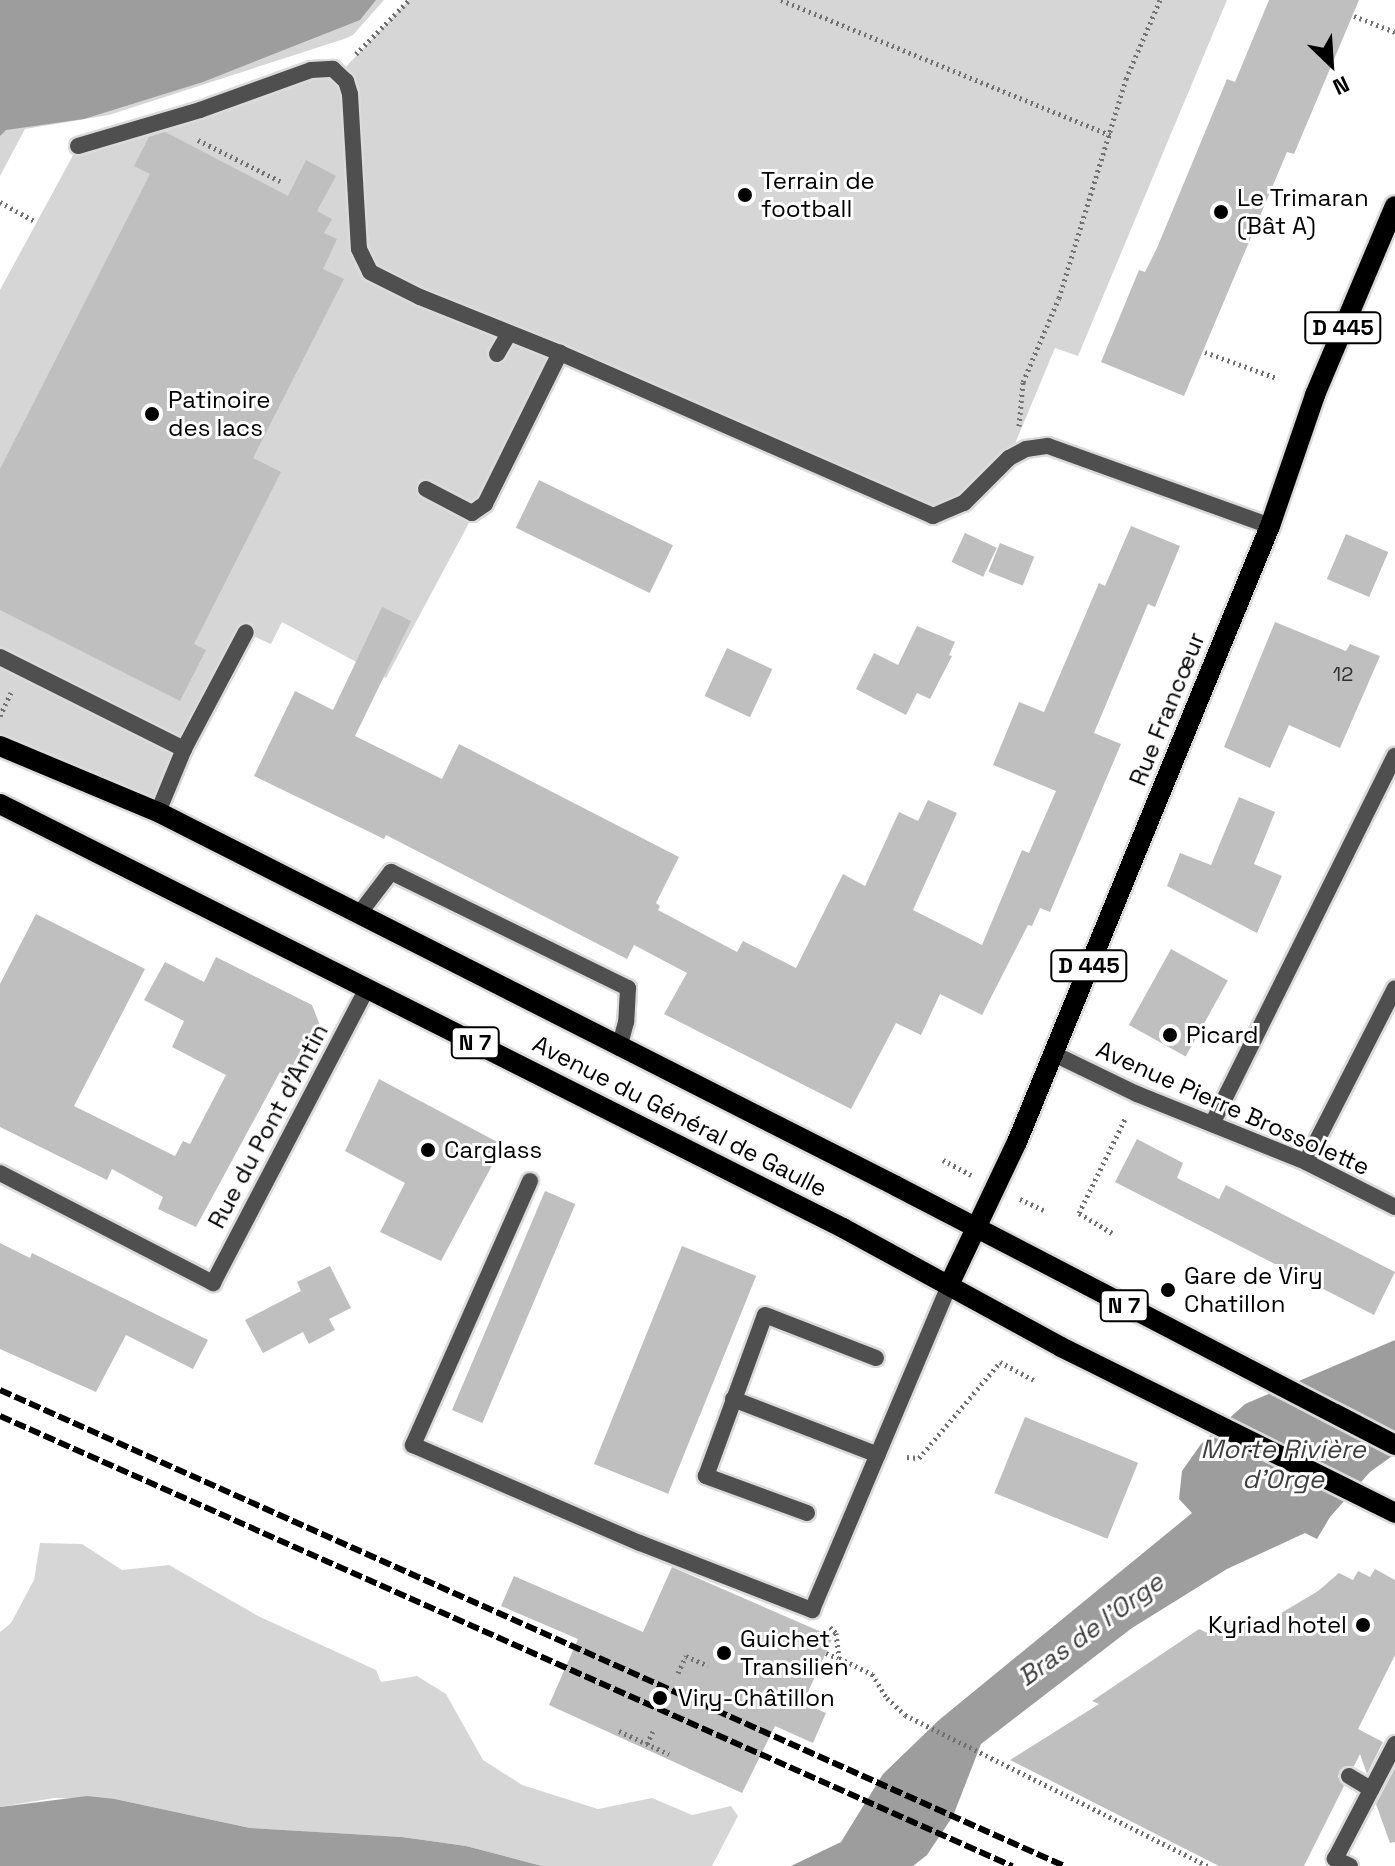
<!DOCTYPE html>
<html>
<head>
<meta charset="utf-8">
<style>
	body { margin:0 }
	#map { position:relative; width:1395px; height:1866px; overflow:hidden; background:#fff; font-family:"Space Grotesk",sans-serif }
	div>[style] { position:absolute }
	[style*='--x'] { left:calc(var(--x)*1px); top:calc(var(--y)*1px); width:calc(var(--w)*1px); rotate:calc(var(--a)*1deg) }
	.green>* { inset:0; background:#d6d6d6 }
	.water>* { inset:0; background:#9d9d9d }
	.building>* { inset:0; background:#bfbfbf; transform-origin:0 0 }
	.path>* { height:5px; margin-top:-2.5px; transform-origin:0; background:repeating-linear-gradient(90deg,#717171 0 2px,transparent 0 6px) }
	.roads { filter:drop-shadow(2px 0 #dbdbdb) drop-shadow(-2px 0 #dbdbdb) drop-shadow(0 2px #dbdbdb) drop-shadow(0 -2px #dbdbdb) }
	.service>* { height:16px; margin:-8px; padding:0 8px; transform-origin:8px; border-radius:8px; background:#4f4f4f }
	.minor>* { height:16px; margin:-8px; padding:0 8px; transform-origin:8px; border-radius:8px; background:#4f4f4f }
	.primary>* { height:20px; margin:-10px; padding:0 10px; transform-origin:10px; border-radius:10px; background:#000 }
	.rail>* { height:6px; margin-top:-3px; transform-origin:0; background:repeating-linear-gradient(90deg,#000 0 12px,transparent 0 16px) }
	.dots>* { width:22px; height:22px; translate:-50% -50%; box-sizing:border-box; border:4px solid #fff; border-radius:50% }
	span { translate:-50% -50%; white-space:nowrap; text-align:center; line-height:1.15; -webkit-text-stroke:6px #fff; paint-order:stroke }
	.number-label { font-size:20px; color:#303030 }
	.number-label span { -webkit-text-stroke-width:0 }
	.shield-label span { padding:2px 6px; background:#fff; border:2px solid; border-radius:6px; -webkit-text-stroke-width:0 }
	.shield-label { font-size:22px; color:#000; font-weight:700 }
	.poi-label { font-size:24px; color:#000 }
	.left { translate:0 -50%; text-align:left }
	.right { translate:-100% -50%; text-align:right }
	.street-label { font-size:24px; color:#000 }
	.water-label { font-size:26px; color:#3e3e3e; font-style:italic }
	.north { position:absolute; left:1291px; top:24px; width:80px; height:80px; -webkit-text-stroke:6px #fff; paint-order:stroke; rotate:155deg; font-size:22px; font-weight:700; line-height:32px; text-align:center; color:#000 }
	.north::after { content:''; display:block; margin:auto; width:28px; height:36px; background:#000; clip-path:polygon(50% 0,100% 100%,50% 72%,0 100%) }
</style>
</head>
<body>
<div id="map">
	<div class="green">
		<div style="clip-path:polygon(315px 0,384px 0,353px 35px,344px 39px,109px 115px,25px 129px,0 176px,0 100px)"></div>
		<div style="clip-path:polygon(409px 0,1227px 0,1078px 356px,1055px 348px,1009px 458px,964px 503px,933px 516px,560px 353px,386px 678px,282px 622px,271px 644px,246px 633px,158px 812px,0 746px,0 290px,78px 146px,298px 74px,340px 73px)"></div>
		<div style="clip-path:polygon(40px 1543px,82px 1544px,122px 1570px,169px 1565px,258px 1616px,376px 1670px,381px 1682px,417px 1676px,446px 1694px,483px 1760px,522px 1785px,598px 1809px,652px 1798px,692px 1815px,731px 1806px,738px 1816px,712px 1866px,542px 1866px,466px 1846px,402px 1837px,250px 1828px,115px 1799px,54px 1798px,0 1807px,0 1632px,11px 1623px,34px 1580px)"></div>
	</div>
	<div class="water">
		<div style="clip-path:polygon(0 0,376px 0,360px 20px,203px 82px,84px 119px,6px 130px,0 136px)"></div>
		<div style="clip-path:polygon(1395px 1340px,1395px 1454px,1370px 1472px,1330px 1517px,1317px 1539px,1305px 1533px,1227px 1569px,1132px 1628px,981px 1744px,953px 1816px,927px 1855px,913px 1866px,791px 1866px,841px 1842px,883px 1774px,939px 1720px,1192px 1513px,1179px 1499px,1182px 1471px,1201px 1444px,1245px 1404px)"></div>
		<div style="clip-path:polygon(87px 1796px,115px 1799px,250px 1828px,402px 1837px,466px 1846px,542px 1866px,0 1866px,0 1807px)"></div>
	</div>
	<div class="building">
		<div style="clip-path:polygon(1269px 0,1359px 0,1294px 154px,1287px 152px,1184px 396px,1101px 362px,1139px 270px,1145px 272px,1157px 248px,1227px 79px,1235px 82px)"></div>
		<div style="clip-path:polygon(165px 132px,288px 196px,306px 160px,336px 176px,317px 211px,332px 219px,324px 233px,337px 239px,323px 269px,344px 279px,253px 458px,281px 472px,194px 644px,206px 650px,180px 701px,0 610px,0 469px,150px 174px,134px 166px,149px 137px)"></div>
		<div style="left:539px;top:480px;width:149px;height:53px;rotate:26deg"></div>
		<div style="clip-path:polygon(1131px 526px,1180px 546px,1155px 607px,1148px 604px,1094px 733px,1121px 744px,1050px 912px,1040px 908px,1032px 926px,1028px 925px,982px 1015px,940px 994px,921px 1035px,896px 1023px,851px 1109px,664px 1014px,687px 973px,634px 945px,627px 959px,386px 835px,384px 839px,254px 776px,295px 691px,333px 710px,382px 607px,411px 621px,355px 736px,442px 779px,459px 744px,679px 857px,656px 903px,660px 906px,658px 910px,737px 952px,743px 941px,796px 968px,843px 874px,865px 886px,899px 812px,918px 821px,928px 800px,957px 813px,913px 910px,982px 945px,1022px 850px,1029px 853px,1056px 791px,993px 765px,1019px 702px,1044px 712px,1099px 583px,1105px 586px)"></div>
		<div style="left:965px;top:533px;width:35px;height:32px;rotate:25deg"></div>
		<div style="left:1346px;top:534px;width:46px;height:49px;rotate:23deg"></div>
		<div style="left:1000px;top:543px;width:37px;height:31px;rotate:22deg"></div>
		<div style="clip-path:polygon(1275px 622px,1346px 651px,1350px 644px,1380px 656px,1340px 748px,1289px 725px,1270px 768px,1224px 747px)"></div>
		<div style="clip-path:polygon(917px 626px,955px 642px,949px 655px,952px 656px,930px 699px,917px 693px,906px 715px,856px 689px,874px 653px,898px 665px)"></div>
		<div style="left:727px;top:648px;width:50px;height:53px;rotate:25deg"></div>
		<div style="clip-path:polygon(1239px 797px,1275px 812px,1254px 864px,1282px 876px,1257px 933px,1167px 886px,1180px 853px,1211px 865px)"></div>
		<div style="clip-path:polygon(36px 914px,145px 969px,74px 1106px,175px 1156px,183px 1141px,190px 1144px,226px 1075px,172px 1047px,184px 1021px,144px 1000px,165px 962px,204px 982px,216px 957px,312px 1005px,321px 1028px,294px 1080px,280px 1072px,196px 1227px,158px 1209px,163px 1197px,112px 1169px,107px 1180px,0 1127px,0 984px)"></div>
		<div style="left:1171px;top:949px;width:65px;height:87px;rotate:29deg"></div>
		<div style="clip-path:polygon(379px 1079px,503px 1145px,441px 1261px,380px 1232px,405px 1183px,345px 1151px)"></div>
		<div style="clip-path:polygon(1137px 1139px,1183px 1163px,1177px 1178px,1219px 1199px,1226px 1185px,1395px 1272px,1374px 1315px,1115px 1182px)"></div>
		<div style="left:545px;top:1191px;width:33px;height:238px;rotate:23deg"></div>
		<div style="clip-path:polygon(0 1243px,30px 1258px,32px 1253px,208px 1340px,193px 1369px,126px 1335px,96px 1392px,0 1349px)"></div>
		<div style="left:682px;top:1246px;width:80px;height:235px;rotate:22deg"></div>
		<div style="clip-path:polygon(330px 1266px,351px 1308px,329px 1319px,335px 1330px,309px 1344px,303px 1332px,263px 1353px,245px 1320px,301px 1291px,297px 1282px)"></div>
		<div style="left:1025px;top:1417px;width:122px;height:82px;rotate:22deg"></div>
		<div style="clip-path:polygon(672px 1567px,833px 1637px,803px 1703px,826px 1713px,813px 1743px,775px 1726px,742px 1793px,549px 1705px,578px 1639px,501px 1606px,514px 1576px,643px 1632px)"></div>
		<div style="clip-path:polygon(1375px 1569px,1395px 1580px,1395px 1655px,1358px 1729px,1383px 1742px,1367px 1774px,1360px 1754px,1354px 1766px,1340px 1770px,1338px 1777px,1344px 1786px,1304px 1866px,1219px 1866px,1010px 1760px,1099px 1704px,1092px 1701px,1199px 1629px,1210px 1634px,1230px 1619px,1239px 1619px,1256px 1628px,1318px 1591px,1339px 1573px,1353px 1580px,1358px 1571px,1370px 1577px)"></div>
		<div style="clip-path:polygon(1395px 1768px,1395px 1842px,1390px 1843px,1376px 1804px)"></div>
	</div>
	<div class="path">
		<div style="--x:781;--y:0;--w:358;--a:22.3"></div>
		<div style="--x:1354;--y:16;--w:44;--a:21.3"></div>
		<div style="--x:356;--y:54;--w:76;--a:-45.5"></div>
		<div style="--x:198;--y:140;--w:92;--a:26.6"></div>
		<div style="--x:0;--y:202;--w:41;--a:29.1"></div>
		<div style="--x:1205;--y:352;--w:77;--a:19.9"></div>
		<div style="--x:1019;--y:426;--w:44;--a:-84.8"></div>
		<div style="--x:1023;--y:382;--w:91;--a:-66.8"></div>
		<div style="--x:1059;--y:298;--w:229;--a:-73"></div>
		<div style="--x:1126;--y:79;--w:86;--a:-66.7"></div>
		<div style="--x:0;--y:716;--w:26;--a:-65"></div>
		<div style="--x:943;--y:1160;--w:32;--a:28"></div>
		<div style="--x:1020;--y:1199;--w:26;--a:25"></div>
		<div style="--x:1112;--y:1233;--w:39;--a:-149"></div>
		<div style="--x:1079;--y:1213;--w:105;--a:-63.9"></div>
		<div style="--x:907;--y:1457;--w:12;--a:5"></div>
		<div style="--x:919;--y:1458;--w:126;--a:-49.8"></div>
		<div style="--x:1000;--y:1362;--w:38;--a:28"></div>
		<div style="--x:830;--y:1627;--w:8;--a:45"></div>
		<div style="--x:836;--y:1633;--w:25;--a:83"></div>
		<div style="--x:839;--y:1658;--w:37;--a:26"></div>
		<div style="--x:872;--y:1674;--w:28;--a:58"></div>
		<div style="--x:887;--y:1698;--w:25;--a:43"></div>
		<div style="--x:905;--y:1715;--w:339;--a:26.5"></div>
		<div style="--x:826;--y:1653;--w:13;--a:23"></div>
		<div style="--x:678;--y:1673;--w:19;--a:-65"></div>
		<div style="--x:686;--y:1656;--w:24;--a:24"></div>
		<div style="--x:619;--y:1731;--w:55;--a:24.7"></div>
		<div style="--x:647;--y:1744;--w:14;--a:-65"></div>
	</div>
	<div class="roads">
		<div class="service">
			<div style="--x:78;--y:146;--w:127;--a:-16.4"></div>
			<div style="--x:200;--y:110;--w:118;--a:-19.8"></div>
			<div style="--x:311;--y:70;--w:22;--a:-3"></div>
			<div style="--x:333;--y:69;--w:18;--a:43"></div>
			<div style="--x:346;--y:81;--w:14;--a:73"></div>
			<div style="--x:350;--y:94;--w:155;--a:86.7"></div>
			<div style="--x:359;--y:249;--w:25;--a:64"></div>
			<div style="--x:370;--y:272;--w:56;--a:26.6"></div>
			<div style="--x:420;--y:297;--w:151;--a:21.8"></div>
			<div style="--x:560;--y:353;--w:407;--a:23.6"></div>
			<div style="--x:933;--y:516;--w:34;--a:-23"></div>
			<div style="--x:964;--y:503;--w:64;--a:-45"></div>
			<div style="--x:1009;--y:458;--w:19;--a:-28"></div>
			<div style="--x:1026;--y:449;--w:22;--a:-8"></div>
			<div style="--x:1048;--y:446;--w:236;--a:19.8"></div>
			<div style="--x:497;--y:354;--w:22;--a:-60"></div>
			<div style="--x:426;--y:489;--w:52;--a:27.6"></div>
			<div style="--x:472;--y:513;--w:16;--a:-35"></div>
			<div style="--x:485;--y:504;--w:169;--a:-63.6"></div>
			<div style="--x:0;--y:657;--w:206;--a:26.6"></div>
			<div style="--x:158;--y:812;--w:68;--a:-67.6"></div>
			<div style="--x:184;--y:749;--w:132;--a:-62.1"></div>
			<div style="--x:359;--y:914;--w:53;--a:-52.7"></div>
			<div style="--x:391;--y:872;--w:264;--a:26.1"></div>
			<div style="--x:628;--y:988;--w:34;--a:93"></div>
			<div style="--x:626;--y:1022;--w:27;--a:105"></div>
			<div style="--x:1212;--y:1124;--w:411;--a:-63.6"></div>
			<div style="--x:530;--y:1181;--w:289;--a:113.9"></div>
			<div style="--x:413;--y:1445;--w:247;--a:23.4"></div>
			<div style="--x:640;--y:1543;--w:185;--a:21.3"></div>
			<div style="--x:733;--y:1399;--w:155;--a:21.1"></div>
			<div style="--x:807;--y:1513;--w:108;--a:-159.9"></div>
			<div style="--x:706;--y:1476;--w:171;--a:-69.9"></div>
			<div style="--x:765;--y:1315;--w:119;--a:21.2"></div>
			<div style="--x:1349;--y:1776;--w:26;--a:31"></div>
			<div style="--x:1350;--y:1866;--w:17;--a:-155"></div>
			<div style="--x:1335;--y:1859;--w:130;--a:-62.4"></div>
		</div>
		<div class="minor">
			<div style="--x:1052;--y:1053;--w:94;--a:25.8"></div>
			<div style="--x:1137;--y:1094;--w:182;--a:21.9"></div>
			<div style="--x:1306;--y:1162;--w:100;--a:26.8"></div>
			<div style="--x:1306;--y:1162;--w:195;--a:-62.9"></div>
			<div style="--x:0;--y:1173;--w:240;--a:27.3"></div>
			<div style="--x:213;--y:1283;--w:331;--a:-62.4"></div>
			<div style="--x:812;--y:1610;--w:353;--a:-67.1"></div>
		</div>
		<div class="primary">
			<div style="--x:0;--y:746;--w:171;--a:22.7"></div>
			<div style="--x:158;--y:812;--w:827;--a:26.87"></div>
			<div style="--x:896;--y:1186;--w:562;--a:27.43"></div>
			<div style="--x:0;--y:804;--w:944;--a:26.7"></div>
			<div style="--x:843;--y:1228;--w:248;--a:28.6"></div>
			<div style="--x:1061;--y:1347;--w:373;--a:26.4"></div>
			<div style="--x:949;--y:1285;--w:158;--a:-64.6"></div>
			<div style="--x:1017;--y:1142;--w:666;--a:-67.67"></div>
			<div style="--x:1270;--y:526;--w:139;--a:-71"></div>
			<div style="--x:1315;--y:395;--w:205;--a:-67.1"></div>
		</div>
	</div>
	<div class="rail">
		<div style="--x:0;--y:1390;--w:1166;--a:24.1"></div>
		<div style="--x:0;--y:1416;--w:1108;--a:23.97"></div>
	</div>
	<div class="dots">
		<div style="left:745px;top:195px;background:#000"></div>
		<div style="left:1221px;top:212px;background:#000"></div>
		<div style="left:152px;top:414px;background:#000"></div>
		<div style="left:1170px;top:1035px;background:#000"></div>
		<div style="left:428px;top:1150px;background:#000"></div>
		<div style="left:1168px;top:1290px;background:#000"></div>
		<div style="left:1363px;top:1625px;background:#000"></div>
		<div style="left:724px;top:1653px;background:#000"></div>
		<div style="left:660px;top:1698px;background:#000"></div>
	</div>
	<div class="number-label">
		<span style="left:1343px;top:674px">12</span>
	</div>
	<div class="shield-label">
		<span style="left:1343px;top:328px">D 445</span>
		<span style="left:1089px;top:966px">D 445</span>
		<span style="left:475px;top:1043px">N 7</span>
		<span style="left:1124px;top:1306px">N 7</span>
	</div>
	<div class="poi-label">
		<span class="left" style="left:761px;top:195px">Terrain de<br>football</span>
		<span class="left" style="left:1237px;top:212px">Le Trimaran<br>(Bât A)</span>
		<span class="left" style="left:168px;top:414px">Patinoire<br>des lacs</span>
		<span class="left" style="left:1186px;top:1035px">Picard</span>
		<span class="left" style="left:444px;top:1150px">Carglass</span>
		<span class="left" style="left:1184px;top:1290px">Gare de Viry<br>Chatillon</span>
		<span class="right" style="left:1347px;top:1625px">Kyriad hotel</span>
		<span class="left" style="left:740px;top:1653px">Guichet<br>Transilien</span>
		<span class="left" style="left:678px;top:1698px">Viry-Châtillon</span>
	</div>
	<div class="street-label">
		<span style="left:1167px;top:709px;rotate:-68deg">Rue Francœur</span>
		<span style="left:1233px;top:1108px;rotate:24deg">Avenue Pierre Brossolette</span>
		<span style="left:680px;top:1116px;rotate:27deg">Avenue du Général de Gaulle</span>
		<span style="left:268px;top:1126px;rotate:-62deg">Rue du Pont d'Antin</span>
	</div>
	<div class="water-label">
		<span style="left:1283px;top:1465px">Morte Rivière<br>d'Orge</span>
		<span style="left:1091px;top:1630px;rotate:-36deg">Bras de l'Orge</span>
	</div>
	<div class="north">N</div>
</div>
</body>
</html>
